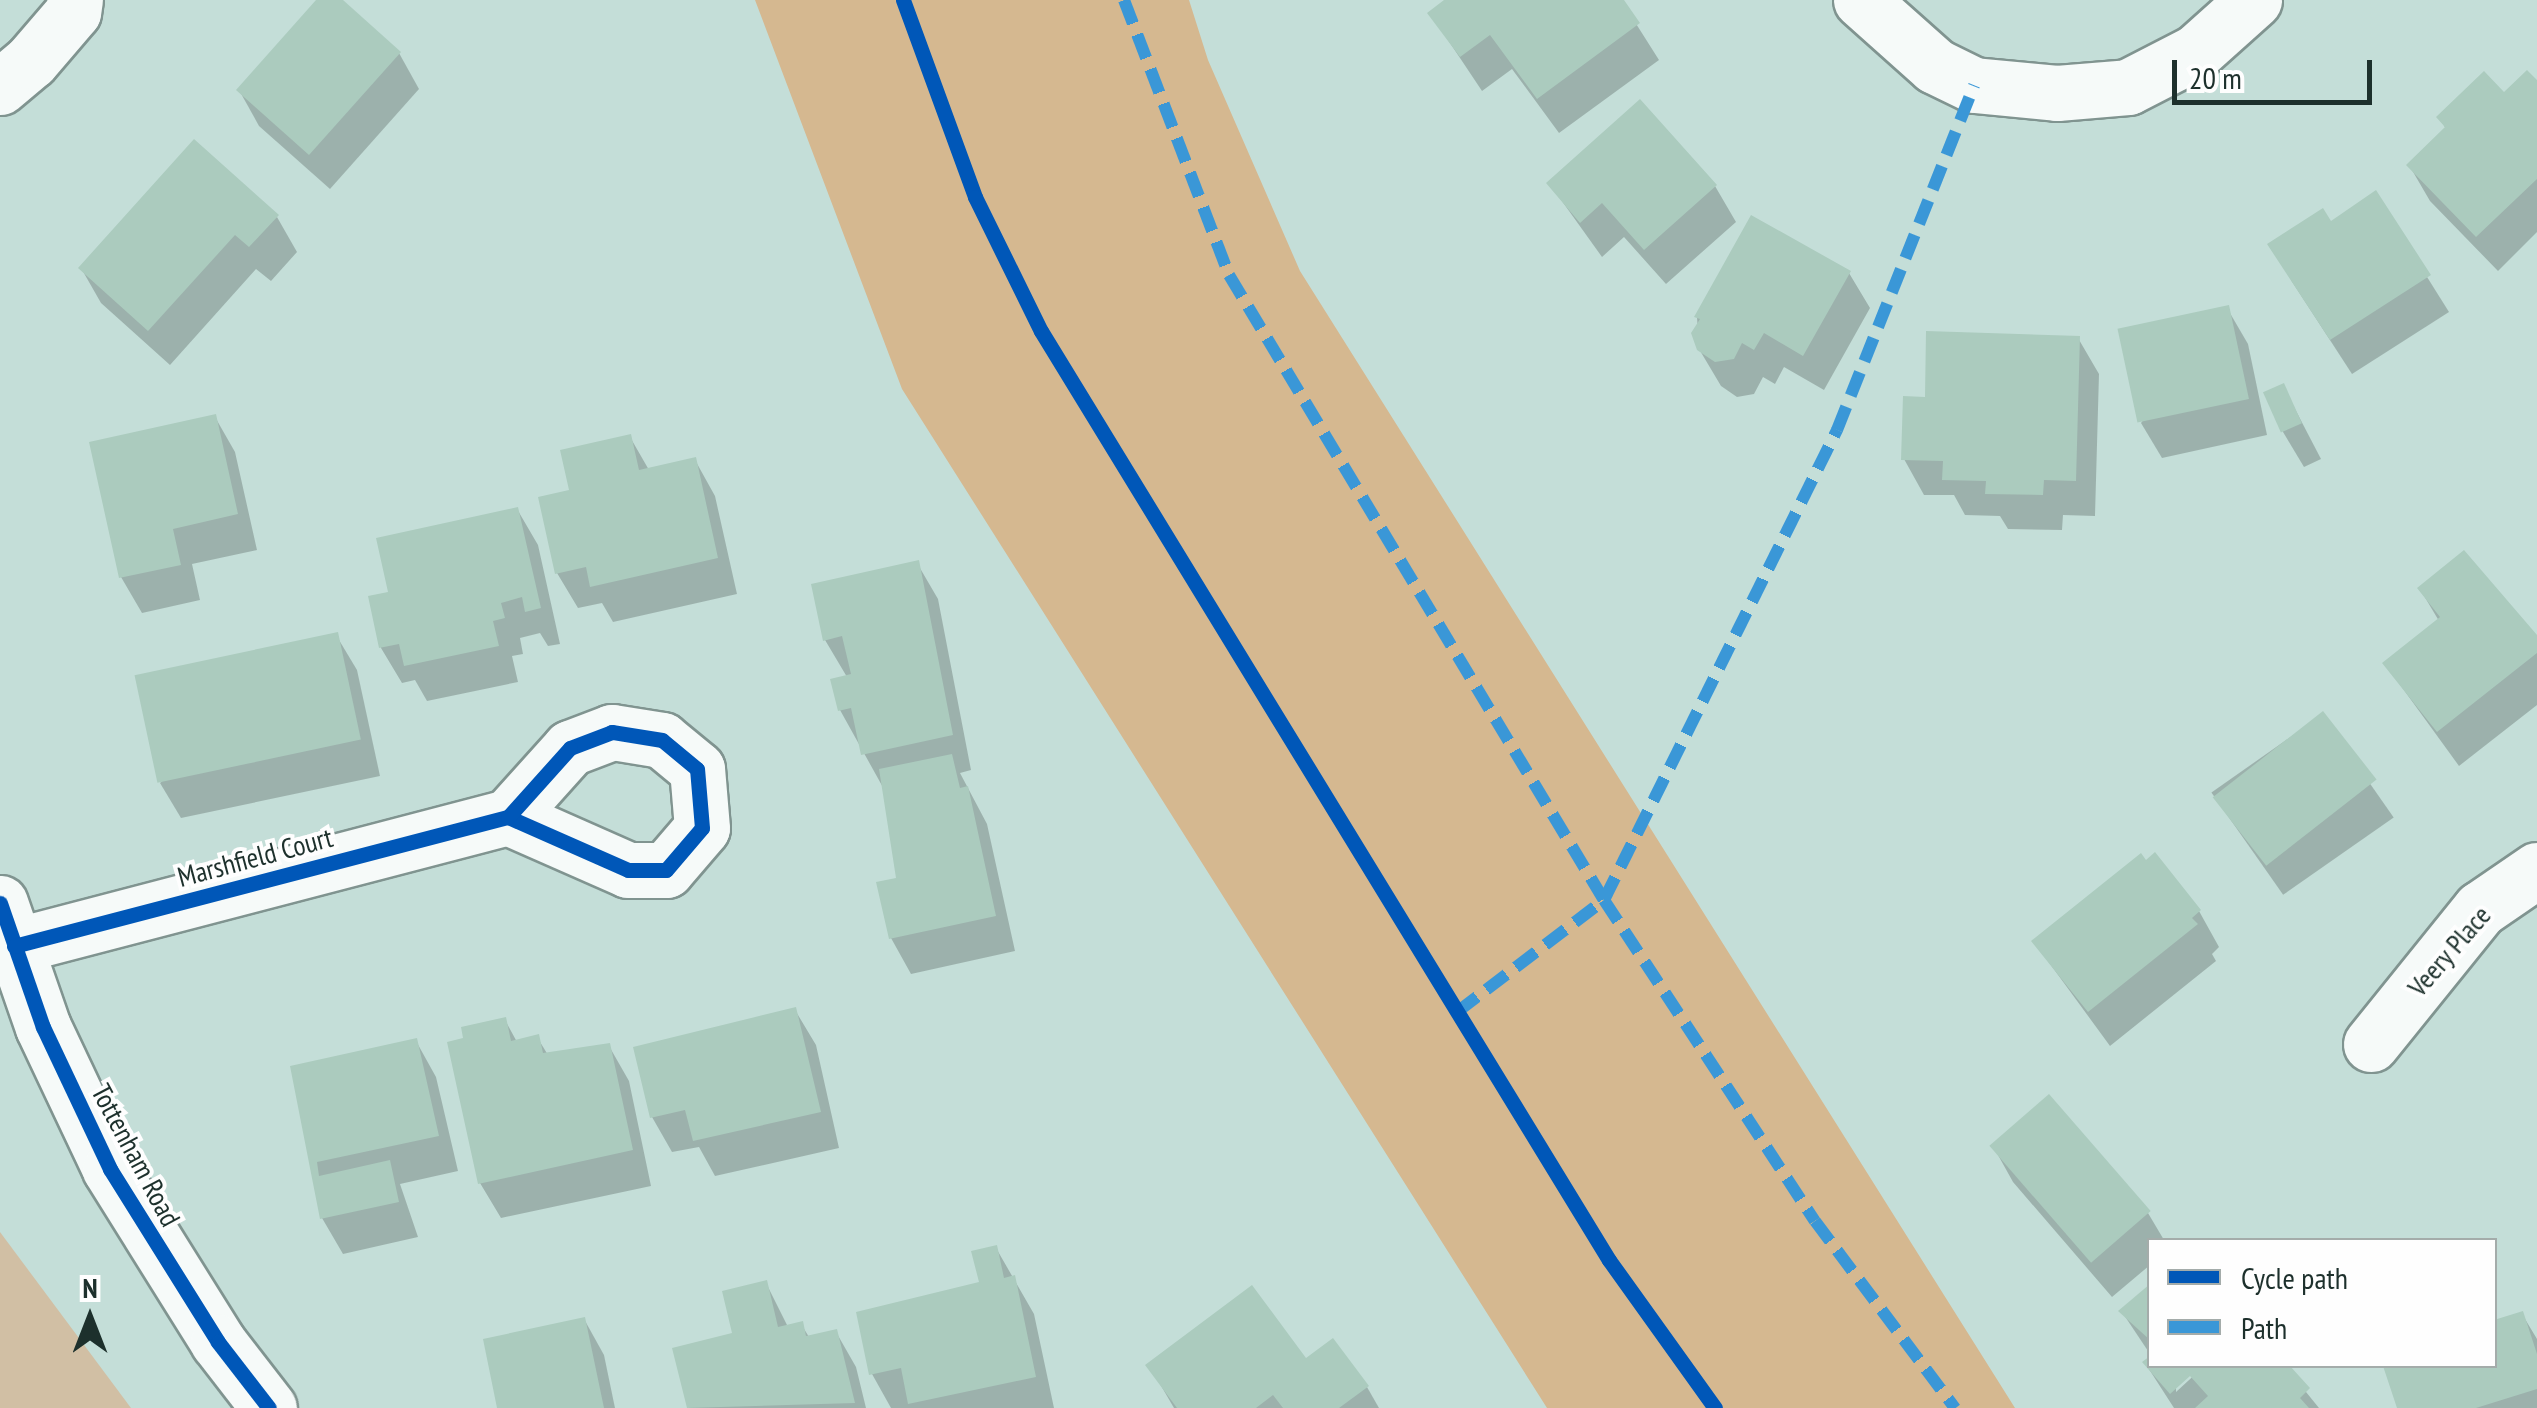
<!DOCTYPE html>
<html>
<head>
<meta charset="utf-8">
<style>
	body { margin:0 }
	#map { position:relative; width:2537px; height:1408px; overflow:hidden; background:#c4ded8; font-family:"PT Sans Narrow",sans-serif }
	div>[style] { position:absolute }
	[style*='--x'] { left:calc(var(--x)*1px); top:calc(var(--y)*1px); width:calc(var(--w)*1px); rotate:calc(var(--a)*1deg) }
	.green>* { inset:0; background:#d1bfa4 }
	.forest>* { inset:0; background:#d5b890 }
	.shadow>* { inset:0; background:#0003; transform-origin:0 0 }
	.building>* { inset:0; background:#abcbbe; transform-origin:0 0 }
	.roads { filter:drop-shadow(2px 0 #809490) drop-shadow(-2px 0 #809490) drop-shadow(0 2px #809490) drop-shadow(0 -2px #809490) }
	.minor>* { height:55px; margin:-27.5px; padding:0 27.5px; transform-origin:27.5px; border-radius:27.5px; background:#f6faf9 }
	.quiet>* { height:12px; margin-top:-6px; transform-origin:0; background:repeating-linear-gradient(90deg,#3a97d7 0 25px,transparent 0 37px) }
	.cycleway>* { height:15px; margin:-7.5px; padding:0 7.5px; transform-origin:7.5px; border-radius:7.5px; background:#0057b8 }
	span { translate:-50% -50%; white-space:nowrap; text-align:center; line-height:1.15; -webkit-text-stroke:8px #fefefe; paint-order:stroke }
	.street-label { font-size:28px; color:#1d302c }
	.legend { position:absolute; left:2147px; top:1238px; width:350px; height:130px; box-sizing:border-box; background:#fefefe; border:2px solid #a4acaa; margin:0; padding:12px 18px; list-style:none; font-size:30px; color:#1d302c }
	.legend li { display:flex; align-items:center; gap:20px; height:50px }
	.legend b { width:50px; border:2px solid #a4acaa }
	.north { position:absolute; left:40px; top:1268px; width:100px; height:100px; -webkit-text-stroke:8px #fefefe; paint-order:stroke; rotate:0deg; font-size:28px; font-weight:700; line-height:40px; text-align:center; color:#1d302c }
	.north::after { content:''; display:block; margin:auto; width:35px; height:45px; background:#1d302c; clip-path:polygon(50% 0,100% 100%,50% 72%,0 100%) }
	.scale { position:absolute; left:2172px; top:60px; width:200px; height:45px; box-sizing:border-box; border:5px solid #1d302c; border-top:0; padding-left:12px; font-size:30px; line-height:35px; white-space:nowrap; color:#1d302c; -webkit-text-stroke:8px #fefefe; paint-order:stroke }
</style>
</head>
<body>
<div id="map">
	<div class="green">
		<div style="clip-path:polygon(0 1232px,131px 1408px,0 1408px)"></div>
	</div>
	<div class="forest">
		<div style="clip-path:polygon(755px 0,1189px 0,1208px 60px,1300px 271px,2015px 1408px,1547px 1408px,902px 389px)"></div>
	</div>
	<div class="shadow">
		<div style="clip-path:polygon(320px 0,339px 0,399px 53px,419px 89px,330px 189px,259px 126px,239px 90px)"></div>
		<div style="clip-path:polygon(1448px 0,1621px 0,1659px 60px,1559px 133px,1512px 69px,1482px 91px,1430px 13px)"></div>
		<div style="clip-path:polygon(2537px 84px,2537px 232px,2498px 271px,2430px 201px,2409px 165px,2446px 129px,2439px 117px)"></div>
		<div style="clip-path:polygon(1549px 183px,1715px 186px,1736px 222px,1666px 284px,1624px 237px,1602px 257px)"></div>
		<div style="clip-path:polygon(2375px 194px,2449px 312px,2352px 374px,2291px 280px,2330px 224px)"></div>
		<div style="clip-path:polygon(277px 217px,297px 252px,271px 281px,256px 269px,170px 365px,101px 303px,81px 268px)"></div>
		<div style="clip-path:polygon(1849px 273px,1870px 308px,1824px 390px,1784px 367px,1775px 384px,1763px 377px,1754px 394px,1737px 397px,1721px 386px,1699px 349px,1697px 317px)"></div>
		<div style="clip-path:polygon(2227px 308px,2248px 344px,2267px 435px,2162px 458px,2141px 423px)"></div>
		<div style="clip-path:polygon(2078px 338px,2099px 374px,2095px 516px,2063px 515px,2062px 530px,2008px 529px,2000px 516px,1965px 515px,1954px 495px,1924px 495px,1904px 459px,1927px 400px)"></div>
		<div style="clip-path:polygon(2283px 386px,2321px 459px,2304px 467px,2283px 432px)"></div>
		<div style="clip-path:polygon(215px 417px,235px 452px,257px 550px,192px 564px,200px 600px,142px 613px,121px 577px)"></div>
		<div style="clip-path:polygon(630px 437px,649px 470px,695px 460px,715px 496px,737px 594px,613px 622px,602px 603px,578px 608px,557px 573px,572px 492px)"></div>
		<div style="clip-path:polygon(517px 509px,538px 545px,560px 644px,548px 646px,540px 633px,520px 638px,523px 654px,512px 656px,518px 682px,427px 701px,415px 680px,402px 683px,381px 648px,371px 598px,391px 593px)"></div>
		<div style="clip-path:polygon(917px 563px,938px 599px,971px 770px,960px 773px,987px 824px,1015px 951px,911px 974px,891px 938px,899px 879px,885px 791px,840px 710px,847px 677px,825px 640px)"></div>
		<div style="clip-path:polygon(2420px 589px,2537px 639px,2537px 705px,2459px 766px,2385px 664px,2439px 621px)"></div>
		<div style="clip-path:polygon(336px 635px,357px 670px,380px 776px,181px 818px,160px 783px)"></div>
		<div style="left:2322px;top:715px;width:125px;height:135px;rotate:55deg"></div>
		<div style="clip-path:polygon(2199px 911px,2219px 947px,2212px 954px,2216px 961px,2110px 1046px,2034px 942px)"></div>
		<div style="clip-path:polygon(795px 1010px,816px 1045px,839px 1148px,715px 1176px,699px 1147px,672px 1152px,652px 1117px)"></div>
		<div style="clip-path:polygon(505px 1020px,517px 1042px,537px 1037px,548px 1055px,609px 1046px,629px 1081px,651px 1186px,501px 1218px,480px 1183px)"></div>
		<div style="clip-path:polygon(416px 1041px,436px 1077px,458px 1171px,400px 1184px,418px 1237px,343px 1254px,322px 1218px,293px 1068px)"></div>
		<div style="clip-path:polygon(1993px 1146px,2148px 1213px,2164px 1240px,2150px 1240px,2150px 1265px,2112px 1297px,2013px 1182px)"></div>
		<div style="clip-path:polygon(996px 1248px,1034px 1314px,1054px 1408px,891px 1408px,872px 1374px,982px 1284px)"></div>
		<div style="clip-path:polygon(766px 1283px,788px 1327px,801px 1324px,809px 1337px,836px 1332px,856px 1367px,866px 1408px,689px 1408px,675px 1350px,735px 1335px)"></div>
		<div style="clip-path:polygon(2150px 1287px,2150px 1354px,2122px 1312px)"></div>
		<div style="clip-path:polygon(2522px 1314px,2537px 1339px,2537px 1408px,2399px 1408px,2386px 1366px,2494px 1366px)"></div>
		<div style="clip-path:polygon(584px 1319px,604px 1355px,615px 1408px,500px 1408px)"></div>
		<div style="clip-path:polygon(1305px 1361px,1367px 1387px,1379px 1408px,1174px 1408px,1149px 1365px)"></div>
		<div style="clip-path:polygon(evenodd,2145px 1363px,2285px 1366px,2319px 1408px,2174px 1408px,2145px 1363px,2197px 1366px,2201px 1369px,2176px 1392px,2176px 1385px,2197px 1366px)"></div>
	</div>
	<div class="building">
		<div style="clip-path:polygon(316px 0,343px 0,401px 52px,309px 155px,236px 90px)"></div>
		<div style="clip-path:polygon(1444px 0,1624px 0,1640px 23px,1537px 99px,1490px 35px,1460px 57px,1427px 13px)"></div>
		<div style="clip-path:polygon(2527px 70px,2537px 80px,2537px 179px,2476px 237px,2406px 165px,2445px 127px,2436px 117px,2484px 71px,2504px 92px)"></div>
		<div style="clip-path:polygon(1640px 99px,1717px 185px,1644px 250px,1602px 203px,1580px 223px,1546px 183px)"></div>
		<div style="clip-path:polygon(194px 139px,279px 215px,249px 247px,235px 235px,148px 331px,78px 268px)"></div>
		<div style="clip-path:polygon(2376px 190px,2431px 275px,2330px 340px,2267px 244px,2323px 208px,2331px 221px)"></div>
		<div style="clip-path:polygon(1751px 215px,1851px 271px,1803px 356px,1764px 333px,1754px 350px,1742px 343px,1734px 359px,1715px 362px,1697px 350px,1691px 333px,1700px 319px,1694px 317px)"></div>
		<div style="left:2229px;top:305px;width:96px;height:114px;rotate:78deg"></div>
		<div style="clip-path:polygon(1926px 331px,2080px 336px,2076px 481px,2044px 480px,2043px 495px,1985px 494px,1986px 481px,1942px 480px,1943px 461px,1901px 460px,1903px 396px,1925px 397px)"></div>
		<div style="left:2284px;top:383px;width:44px;height:23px;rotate:66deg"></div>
		<div style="clip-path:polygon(216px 414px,238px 514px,173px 529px,181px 565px,119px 578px,89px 442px)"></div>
		<div style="clip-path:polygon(631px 434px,639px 470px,696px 457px,718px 558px,590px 587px,586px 567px,555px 574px,538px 497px,569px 490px,560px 450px)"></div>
		<div style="clip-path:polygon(518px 507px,541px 608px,525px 612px,522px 597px,501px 603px,505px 618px,493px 621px,499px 646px,404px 666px,399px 644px,379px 648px,368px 596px,388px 592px,376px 538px)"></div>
		<div style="clip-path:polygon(2464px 550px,2537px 635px,2537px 653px,2437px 732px,2382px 663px,2440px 617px,2417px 588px)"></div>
		<div style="clip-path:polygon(919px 560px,953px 735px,861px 755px,851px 708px,838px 711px,830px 679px,851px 674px,842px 636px,823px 641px,811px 584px)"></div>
		<div style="left:338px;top:632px;width:110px;height:208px;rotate:78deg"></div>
		<div style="left:2323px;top:711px;width:87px;height:140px;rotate:52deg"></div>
		<div style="clip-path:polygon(952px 754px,960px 788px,968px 786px,996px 916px,889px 939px,876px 882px,896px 878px,879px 769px)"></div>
		<div style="clip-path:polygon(2155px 852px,2201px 910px,2192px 918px,2198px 924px,2088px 1012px,2031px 941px,2141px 853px,2146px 860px)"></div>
		<div style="clip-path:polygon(796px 1007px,821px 1112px,693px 1141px,685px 1110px,650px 1118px,633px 1047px)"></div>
		<div style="clip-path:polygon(506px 1017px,511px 1041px,539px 1034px,543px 1053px,610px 1043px,633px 1150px,478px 1184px,447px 1042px,463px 1038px,461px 1027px)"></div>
		<div style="clip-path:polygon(417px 1038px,439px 1136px,317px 1162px,319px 1176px,390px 1160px,399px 1202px,320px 1219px,290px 1066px)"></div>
		<div style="left:2049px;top:1094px;width:155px;height:79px;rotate:49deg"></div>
		<div style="clip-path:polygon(997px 1245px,1004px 1278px,1015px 1275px,1036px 1377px,908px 1404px,901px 1368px,869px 1375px,856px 1312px,979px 1282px,971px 1251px)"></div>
		<div style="clip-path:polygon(767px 1280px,778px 1327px,803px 1321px,806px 1336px,837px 1329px,855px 1403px,687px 1408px,672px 1348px,732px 1333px,722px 1291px)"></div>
		<div style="clip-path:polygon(2150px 1284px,2150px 1340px,2118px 1311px)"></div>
		<div style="clip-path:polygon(1252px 1285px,1306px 1358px,1333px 1338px,1369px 1386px,1339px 1408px,1283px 1408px,1273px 1395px,1256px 1408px,1177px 1408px,1145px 1365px)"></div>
		<div style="clip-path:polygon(2523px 1311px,2537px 1354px,2537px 1389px,2476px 1408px,2397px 1408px,2383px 1366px,2494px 1366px,2494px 1320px)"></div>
		<div style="clip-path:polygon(585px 1317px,604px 1408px,497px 1408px,483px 1339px)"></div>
		<div style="clip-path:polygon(2150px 1356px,2150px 1366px,2290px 1366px,2310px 1388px,2300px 1398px,2309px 1408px,2195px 1408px,2208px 1396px,2190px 1376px,2170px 1394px,2142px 1362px)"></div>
	</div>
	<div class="roads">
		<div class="minor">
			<div style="--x:1861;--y:0;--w:99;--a:41.7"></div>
			<div style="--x:1935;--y:66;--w:43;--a:26"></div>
			<div style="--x:1974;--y:85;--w:83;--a:5.5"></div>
			<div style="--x:2057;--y:93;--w:71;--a:-4.8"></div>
			<div style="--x:2128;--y:87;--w:76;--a:-27.2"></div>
			<div style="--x:2196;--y:52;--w:78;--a:-41.9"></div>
			<div style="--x:0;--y:87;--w:40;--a:-40"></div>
			<div style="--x:31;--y:61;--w:65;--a:-49.4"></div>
			<div style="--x:73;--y:12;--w:12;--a:-81"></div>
			<div style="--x:0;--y:903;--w:131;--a:70.9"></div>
			<div style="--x:43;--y:1027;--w:157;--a:64.7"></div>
			<div style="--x:110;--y:1169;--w:204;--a:58"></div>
			<div style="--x:218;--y:1342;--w:83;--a:52.3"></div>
			<div style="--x:14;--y:946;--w:511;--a:-14.64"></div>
			<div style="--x:508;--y:817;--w:131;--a:23.8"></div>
			<div style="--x:628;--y:870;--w:38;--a:0"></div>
			<div style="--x:666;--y:870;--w:55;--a:-49.4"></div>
			<div style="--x:702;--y:828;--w:59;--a:-94.8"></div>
			<div style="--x:697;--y:769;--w:45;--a:-140.4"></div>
			<div style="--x:662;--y:740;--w:51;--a:-170.9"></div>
			<div style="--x:612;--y:732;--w:45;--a:159.1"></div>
			<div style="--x:570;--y:748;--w:93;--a:131.9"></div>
			<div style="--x:2371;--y:1044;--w:174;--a:-51.1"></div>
			<div style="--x:2480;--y:909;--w:69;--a:-34.4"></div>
		</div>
	</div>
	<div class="quiet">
		<div style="--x:1124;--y:0;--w:294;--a:69.1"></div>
		<div style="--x:1229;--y:275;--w:729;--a:59.04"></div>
		<div style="--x:1604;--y:900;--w:384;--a:56.7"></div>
		<div style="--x:1815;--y:1221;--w:234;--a:53.2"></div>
		<div style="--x:1457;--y:1012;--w:185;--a:-37.3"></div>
		<div style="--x:1604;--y:900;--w:525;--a:-63.63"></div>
		<div style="--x:1837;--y:430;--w:371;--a:-68.3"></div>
	</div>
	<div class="cycleway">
		<div style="--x:903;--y:0;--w:210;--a:69.9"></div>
		<div style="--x:975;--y:197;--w:149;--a:63.8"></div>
		<div style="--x:1041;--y:331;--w:1089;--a:58.56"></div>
		<div style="--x:1609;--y:1260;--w:182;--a:54.4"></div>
		<div style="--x:0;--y:903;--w:131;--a:70.9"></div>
		<div style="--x:43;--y:1027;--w:157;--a:64.7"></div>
		<div style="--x:110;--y:1169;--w:204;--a:58"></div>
		<div style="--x:218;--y:1342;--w:83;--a:52.3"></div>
		<div style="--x:14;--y:946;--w:511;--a:-14.64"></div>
		<div style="--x:508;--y:817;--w:131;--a:23.8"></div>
		<div style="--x:628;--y:870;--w:38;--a:0"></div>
		<div style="--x:666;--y:870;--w:55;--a:-49.4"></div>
		<div style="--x:702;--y:828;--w:59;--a:-94.8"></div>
		<div style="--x:697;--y:769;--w:45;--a:-140.4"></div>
		<div style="--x:662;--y:740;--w:51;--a:-170.9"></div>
		<div style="--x:612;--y:732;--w:45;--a:159.1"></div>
		<div style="--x:570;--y:748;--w:93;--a:131.9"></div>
	</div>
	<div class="street-label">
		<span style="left:255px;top:857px;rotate:-15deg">Marshfield Court</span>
		<span style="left:2449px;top:951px;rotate:-49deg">Veery Place</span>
		<span style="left:136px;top:1155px;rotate:62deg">Tottenham Road</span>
	</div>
	<ul class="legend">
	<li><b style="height:12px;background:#0057b8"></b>Cycle path</li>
	<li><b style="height:12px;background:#3a97d7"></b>Path</li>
	</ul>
	<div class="north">N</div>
	<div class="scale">20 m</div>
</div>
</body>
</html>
